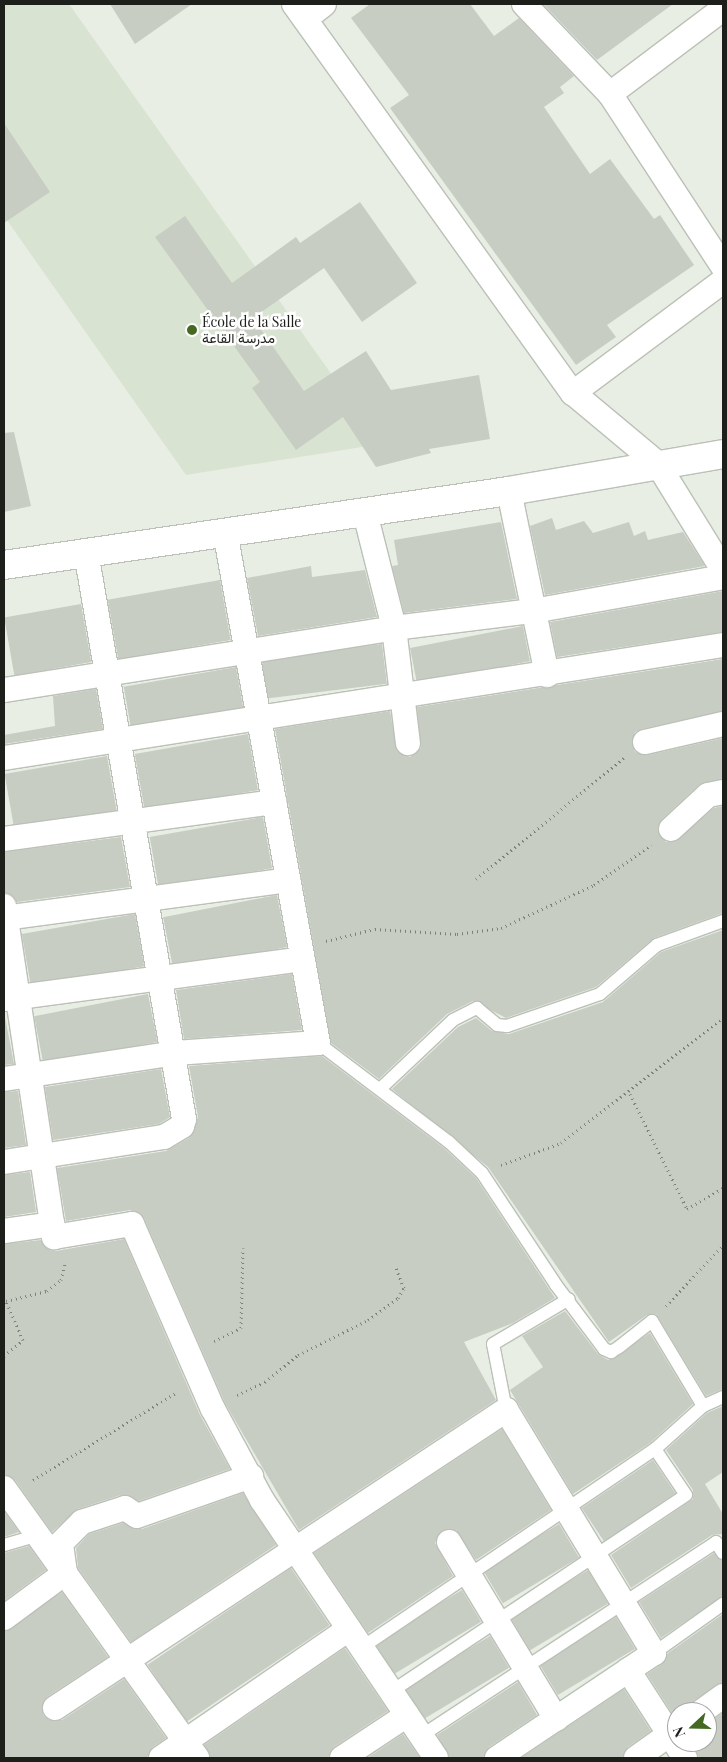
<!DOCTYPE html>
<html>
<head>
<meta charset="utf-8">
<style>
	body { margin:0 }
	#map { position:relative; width:727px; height:1762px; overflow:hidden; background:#e8eee4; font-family:"Playfair Display",Vazirmatn,serif }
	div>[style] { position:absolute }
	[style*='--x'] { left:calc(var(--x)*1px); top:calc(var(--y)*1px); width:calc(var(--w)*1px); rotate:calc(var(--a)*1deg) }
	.built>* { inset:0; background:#d9e3d2 }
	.building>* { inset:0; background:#c7cdc3; transform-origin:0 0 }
	.path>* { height:3px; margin-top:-1.5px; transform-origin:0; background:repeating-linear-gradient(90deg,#7d817a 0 1px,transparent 0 5px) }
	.roads { filter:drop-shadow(1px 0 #bbc1b7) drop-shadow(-1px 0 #bbc1b7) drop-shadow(0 1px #bbc1b7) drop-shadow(0 -1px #bbc1b7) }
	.service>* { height:12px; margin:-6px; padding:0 6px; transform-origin:6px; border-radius:6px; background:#fff }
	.minor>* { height:24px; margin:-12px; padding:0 12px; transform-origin:12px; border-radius:12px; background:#fff }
	.tertiary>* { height:28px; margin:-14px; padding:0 14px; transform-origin:14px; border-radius:14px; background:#fff }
	.dots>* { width:14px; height:14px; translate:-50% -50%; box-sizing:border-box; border:2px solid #fff; border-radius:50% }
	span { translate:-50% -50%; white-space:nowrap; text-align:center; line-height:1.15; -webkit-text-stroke:5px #fff; paint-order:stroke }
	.poi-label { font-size:14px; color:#1d1f1b }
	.left { translate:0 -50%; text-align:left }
	.frame { position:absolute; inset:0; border:5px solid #1d1f1b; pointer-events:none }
	.north { position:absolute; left:667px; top:1702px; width:50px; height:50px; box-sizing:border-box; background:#fff; border:1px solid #a5a5a4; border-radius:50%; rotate:249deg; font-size:14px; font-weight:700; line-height:20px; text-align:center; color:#1d1f1b }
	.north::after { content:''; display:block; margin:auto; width:18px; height:22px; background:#456922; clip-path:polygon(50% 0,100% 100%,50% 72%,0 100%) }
</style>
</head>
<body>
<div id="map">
	<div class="built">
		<div style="clip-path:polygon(4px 4px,69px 4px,381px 444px,186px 475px,4px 216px)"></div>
	</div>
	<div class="building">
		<div style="clip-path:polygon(110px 4px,192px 4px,135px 44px)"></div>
		<div style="clip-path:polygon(370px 4px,470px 4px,494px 36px,519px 18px,574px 76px,560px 87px,564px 93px,544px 107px,590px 174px,610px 159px,654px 219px,660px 215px,694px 265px,607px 325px,616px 337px,576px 365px,390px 108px,409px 95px,351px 18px)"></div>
		<div style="clip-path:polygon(543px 4px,673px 4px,597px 60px)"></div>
		<div style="clip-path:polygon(4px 123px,50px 192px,4px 223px)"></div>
		<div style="clip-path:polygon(360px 202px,417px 283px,362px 322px,324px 268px,253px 318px,304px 391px,366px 351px,391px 390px,479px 375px,490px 439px,429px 449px,431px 453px,376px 467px,343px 417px,296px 450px,252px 388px,260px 382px,155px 237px,185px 216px,232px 283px,296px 237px,300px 243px)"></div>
		<div style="clip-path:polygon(14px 432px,31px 506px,4px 512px,4px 433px)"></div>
		<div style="clip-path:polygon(552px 518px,556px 530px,584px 521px,593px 533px,629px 522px,634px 536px,645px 531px,648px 540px,683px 532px,705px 566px,545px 595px,530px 526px)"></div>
		<div style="clip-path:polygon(501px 522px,517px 599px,404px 613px,392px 566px,398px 565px,394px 540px)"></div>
		<div style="clip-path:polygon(311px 566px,312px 577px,365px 570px,377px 617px,258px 636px,247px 578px)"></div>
		<div style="left:220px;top:580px;width:61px;height:114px;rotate:80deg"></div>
		<div style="clip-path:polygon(723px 591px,723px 632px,557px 657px,550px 622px)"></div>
		<div style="left:81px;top:604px;width:59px;height:78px;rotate:80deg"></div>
		<div style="left:523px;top:626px;width:36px;height:115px;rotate:79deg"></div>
		<div style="left:382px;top:644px;width:40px;height:121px;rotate:83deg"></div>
		<div style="clip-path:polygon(723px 659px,723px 711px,642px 729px,635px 732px,632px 745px,635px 752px,648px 755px,723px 738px,723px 779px,699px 785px,662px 819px,658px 832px,666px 842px,674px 842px,714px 808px,723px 806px,723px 913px,654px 938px,596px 987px,506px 1018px,473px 1001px,447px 1014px,379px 1079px,331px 1043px,275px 729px,390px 711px,397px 751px,410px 757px,421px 748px,417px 707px)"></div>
		<div style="left:236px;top:667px;width:41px;height:114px;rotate:80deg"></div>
		<div style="clip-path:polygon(96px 689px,103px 729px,4px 744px,4px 735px,55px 726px,53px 696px)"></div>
		<div style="left:248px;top:734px;width:57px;height:115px;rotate:80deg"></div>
		<div style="left:107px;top:756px;width:55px;height:104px;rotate:80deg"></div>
		<div style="left:263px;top:817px;width:52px;height:115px;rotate:80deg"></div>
		<div style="clip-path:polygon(121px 837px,130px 887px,17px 902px,4px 893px,4px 852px)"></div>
		<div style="left:277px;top:895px;width:53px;height:116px;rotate:79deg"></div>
		<div style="left:135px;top:914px;width:53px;height:115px;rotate:80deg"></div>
		<div style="clip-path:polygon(723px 930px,723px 1389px,706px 1396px,656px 1314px,647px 1315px,609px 1342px,488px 1167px,392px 1089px,458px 1027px,476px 1018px,492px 1031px,509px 1034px,603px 1002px,661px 952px)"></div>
		<div style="clip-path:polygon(292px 974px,302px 1030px,184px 1039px,176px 990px)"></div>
		<div style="left:148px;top:994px;width:49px;height:116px;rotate:79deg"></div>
		<div style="clip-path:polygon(4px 1012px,14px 1064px,4px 1065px)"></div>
		<div style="clip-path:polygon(322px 1056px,444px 1148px,476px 1178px,555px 1298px,513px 1323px,464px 1342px,496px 1400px,299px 1530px,225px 1403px,144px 1218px,130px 1210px,66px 1221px,57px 1168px,166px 1151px,189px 1138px,198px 1117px,189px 1066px)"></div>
		<div style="clip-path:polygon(161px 1069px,170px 1117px,159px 1124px,53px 1140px,45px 1087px)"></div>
		<div style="clip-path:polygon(18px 1091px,26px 1145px,4px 1148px,4px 1092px)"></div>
		<div style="clip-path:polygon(30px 1172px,36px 1212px,4px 1217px,4px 1175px)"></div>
		<div style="clip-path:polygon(124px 1239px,200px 1415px,230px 1469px,139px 1501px,121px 1495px,78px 1509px,52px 1532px,15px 1480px,4px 1474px,4px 1244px,41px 1240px,49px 1250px,56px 1251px)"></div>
		<div style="clip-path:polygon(565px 1311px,598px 1354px,608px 1360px,650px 1333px,693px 1404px,650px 1443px,573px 1494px,510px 1390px,543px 1367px,522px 1336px)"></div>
		<div style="clip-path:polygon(723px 1406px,723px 1472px,705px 1484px,723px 1514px,723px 1534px,712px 1535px,631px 1588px,611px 1555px,693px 1499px,693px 1490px,666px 1450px,707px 1413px)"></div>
		<div style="clip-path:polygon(502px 1429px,551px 1510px,476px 1560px,456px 1530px,442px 1531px,435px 1543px,453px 1576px,368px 1633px,314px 1553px)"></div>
		<div style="left:653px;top:1460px;width:40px;height:86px;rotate:56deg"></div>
		<div style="clip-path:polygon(243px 1493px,276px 1545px,131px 1642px,78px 1568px,76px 1548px,89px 1534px,123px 1523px,142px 1529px)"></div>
		<div style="clip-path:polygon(4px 1511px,19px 1532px,4px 1537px)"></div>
		<div style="left:559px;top:1524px;width:39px;height:89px;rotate:59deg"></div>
		<div style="clip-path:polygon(29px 1546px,46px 1570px,4px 1601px,4px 1553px)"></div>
		<div style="clip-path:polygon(714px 1553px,723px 1561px,723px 1596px,661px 1638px,639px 1602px)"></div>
		<div style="left:291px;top:1568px;width:69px;height:173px;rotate:56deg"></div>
		<div style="left:588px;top:1570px;width:39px;height:91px;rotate:59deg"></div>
		<div style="left:462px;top:1590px;width:37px;height:102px;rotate:59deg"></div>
		<div style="clip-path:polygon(62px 1592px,108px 1657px,47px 1697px,43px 1715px,49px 1720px,62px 1720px,124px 1679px,166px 1738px,153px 1747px,147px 1758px,4px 1758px,4px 1631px)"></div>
		<div style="clip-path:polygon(723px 1614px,723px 1683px,693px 1701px,687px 1712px,674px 1716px,647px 1674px,662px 1664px,668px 1653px)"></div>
		<div style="left:616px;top:1617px;width:37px;height:90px;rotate:59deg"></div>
		<div style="left:490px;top:1636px;width:37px;height:100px;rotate:59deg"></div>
		<div style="clip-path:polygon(345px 1648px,388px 1711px,334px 1747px,328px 1758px,210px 1758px,204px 1745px)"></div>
		<div style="clip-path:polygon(518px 1682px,537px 1715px,489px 1747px,483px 1758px,450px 1758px,437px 1735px)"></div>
		<div style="clip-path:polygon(624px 1689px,651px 1731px,628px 1747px,622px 1758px,521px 1758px)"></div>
		<div style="clip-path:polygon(723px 1713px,723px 1758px,699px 1758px,691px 1742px,707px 1742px,707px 1724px)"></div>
		<div style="clip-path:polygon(403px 1734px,420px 1758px,367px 1758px)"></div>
	</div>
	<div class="path">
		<div style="--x:476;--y:879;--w:191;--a:-39.3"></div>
		<div style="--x:326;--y:941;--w:50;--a:-13.8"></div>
		<div style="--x:375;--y:929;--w:82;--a:3.5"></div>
		<div style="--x:457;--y:934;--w:44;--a:-7.8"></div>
		<div style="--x:501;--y:928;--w:102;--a:-24.8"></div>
		<div style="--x:594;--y:885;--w:70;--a:-35.1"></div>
		<div style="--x:630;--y:1094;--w:128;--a:63.6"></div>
		<div style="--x:687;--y:1209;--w:42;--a:-30.3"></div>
		<div style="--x:501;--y:1165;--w:64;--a:-20.1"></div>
		<div style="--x:561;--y:1143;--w:205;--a:-37.7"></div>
		<div style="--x:666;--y:1306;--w:83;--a:-46.9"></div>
		<div style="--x:214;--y:1341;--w:30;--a:-26"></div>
		<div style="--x:241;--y:1328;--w:80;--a:-88.6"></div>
		<div style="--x:4;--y:1356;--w:25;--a:-40"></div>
		<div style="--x:23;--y:1340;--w:43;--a:-113.6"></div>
		<div style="--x:6;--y:1301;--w:42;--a:-13.7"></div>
		<div style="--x:47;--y:1291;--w:18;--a:-38"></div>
		<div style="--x:61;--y:1280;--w:16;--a:-76"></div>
		<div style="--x:237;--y:1395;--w:31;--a:-25"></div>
		<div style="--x:265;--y:1382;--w:43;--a:-39.3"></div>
		<div style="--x:298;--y:1355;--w:78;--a:-26.6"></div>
		<div style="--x:368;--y:1320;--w:37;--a:-36"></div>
		<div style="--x:398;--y:1298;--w:12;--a:-59"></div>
		<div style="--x:404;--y:1288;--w:24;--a:-112"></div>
		<div style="--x:33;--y:1480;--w:169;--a:-31.4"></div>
	</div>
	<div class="roads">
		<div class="service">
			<div style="--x:318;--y:1043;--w:164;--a:37.1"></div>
			<div style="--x:449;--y:1142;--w:45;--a:43.2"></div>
			<div style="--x:482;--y:1173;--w:134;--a:56.5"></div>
			<div style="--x:556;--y:1285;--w:80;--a:53.1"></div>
			<div style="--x:604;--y:1349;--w:8;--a:23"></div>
			<div style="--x:611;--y:1352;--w:9;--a:-32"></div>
			<div style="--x:619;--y:1347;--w:42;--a:-38.2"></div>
			<div style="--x:652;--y:1321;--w:99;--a:59"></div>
			<div style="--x:703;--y:1406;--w:64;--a:138.1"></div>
			<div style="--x:655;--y:1449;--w:55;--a:56"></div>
			<div style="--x:686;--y:1495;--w:355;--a:146.3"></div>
			<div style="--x:380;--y:1089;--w:100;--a:-43.4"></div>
			<div style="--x:453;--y:1020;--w:27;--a:-27"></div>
			<div style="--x:477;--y:1008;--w:26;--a:40"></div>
			<div style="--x:497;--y:1025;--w:10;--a:6"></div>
			<div style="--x:507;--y:1026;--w:98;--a:-19"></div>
			<div style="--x:600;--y:994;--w:75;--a:-40.7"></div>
			<div style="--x:657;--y:945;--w:70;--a:-20"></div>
			<div style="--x:703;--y:1406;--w:22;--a:-24"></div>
			<div style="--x:506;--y:1410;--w:67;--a:-101.1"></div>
			<div style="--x:493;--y:1344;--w:88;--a:-30.6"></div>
			<div style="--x:4;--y:1545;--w:32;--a:-16"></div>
			<div style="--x:361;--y:1648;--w:355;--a:-34.1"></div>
			<div style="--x:654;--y:1653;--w:85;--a:-35.4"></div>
			<div style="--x:421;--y:1736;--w:353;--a:-33.3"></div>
			<div style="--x:716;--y:1542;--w:13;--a:58"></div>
		</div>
		<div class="minor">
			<div style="--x:294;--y:4;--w:479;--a:54.4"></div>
			<div style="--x:573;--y:393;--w:109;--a:39.8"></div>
			<div style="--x:657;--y:463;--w:126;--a:58.3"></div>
			<div style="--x:524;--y:4;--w:124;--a:46.3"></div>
			<div style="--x:610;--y:94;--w:207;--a:56.8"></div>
			<div style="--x:305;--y:19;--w:24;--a:-38"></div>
			<div style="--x:610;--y:94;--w:141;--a:-37"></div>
			<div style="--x:573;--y:393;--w:187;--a:-36.7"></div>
			<div style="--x:509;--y:491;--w:188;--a:78.3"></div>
			<div style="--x:365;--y:513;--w:119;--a:75.8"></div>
			<div style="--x:394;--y:628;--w:116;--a:83.1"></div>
			<div style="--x:4;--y:690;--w:395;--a:-9"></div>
			<div style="--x:394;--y:628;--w:140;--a:-7"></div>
			<div style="--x:533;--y:611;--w:193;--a:-10.1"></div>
			<div style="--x:645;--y:742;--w:80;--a:-13"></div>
			<div style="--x:4;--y:758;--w:728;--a:-8.93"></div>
			<div style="--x:671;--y:829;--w:50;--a:-42.6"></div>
			<div style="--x:708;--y:795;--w:15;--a:-11"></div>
			<div style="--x:4;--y:839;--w:273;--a:-7.8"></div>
			<div style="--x:4;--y:906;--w:335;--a:81.4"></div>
			<div style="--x:54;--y:1237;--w:79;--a:-9.5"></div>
			<div style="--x:132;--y:1224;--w:202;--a:66.4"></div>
			<div style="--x:213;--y:1409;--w:103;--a:61.7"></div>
			<div style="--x:262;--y:1500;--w:311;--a:56"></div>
			<div style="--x:4;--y:918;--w:287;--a:-7.6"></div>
			<div style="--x:4;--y:999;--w:301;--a:-7.6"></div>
			<div style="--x:4;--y:1079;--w:173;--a:-8.6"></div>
			<div style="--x:175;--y:1053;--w:143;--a:-4"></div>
			<div style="--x:318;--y:1043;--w:519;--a:-100.31"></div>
			<div style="--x:4;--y:1162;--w:162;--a:-8.9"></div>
			<div style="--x:164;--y:1137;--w:21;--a:-31"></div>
			<div style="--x:182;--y:1126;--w:7;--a:-74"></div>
			<div style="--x:184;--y:1119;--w:575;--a:-99.81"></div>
			<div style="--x:4;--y:1231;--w:49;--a:-8.1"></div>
			<div style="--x:4;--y:1488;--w:332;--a:54.4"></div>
			<div style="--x:449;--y:1542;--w:207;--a:58.8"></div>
			<div style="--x:4;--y:1618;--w:76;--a:-36.4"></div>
			<div style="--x:65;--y:1573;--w:30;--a:-98"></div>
			<div style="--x:61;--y:1543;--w:30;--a:-45"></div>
			<div style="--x:82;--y:1522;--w:45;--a:-18"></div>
			<div style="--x:125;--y:1508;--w:14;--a:34"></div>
			<div style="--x:137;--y:1516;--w:121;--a:-19.3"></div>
			<div style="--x:628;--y:1670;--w:105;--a:57.1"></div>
			<div style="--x:55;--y:1708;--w:541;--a:-33.45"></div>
			<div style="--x:506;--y:1410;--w:285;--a:58.7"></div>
			<div style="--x:654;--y:1653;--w:189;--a:146.2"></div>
			<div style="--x:701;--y:1712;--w:27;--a:-36"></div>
			<div style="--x:161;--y:1758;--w:228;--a:-34.5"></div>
			<div style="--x:342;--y:1758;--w:78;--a:-33.5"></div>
			<div style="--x:636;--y:1758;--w:50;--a:-35.3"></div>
		</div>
		<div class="tertiary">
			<div style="--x:4;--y:565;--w:510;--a:-8.34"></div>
			<div style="--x:509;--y:491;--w:217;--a:-9.8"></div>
		</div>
	</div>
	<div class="dots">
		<div style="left:192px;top:330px;background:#456922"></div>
	</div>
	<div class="poi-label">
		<span class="left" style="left:202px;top:330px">École de la Salle<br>مدرسة القاعة</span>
	</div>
	<div class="frame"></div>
	<div class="north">N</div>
</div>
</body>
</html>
